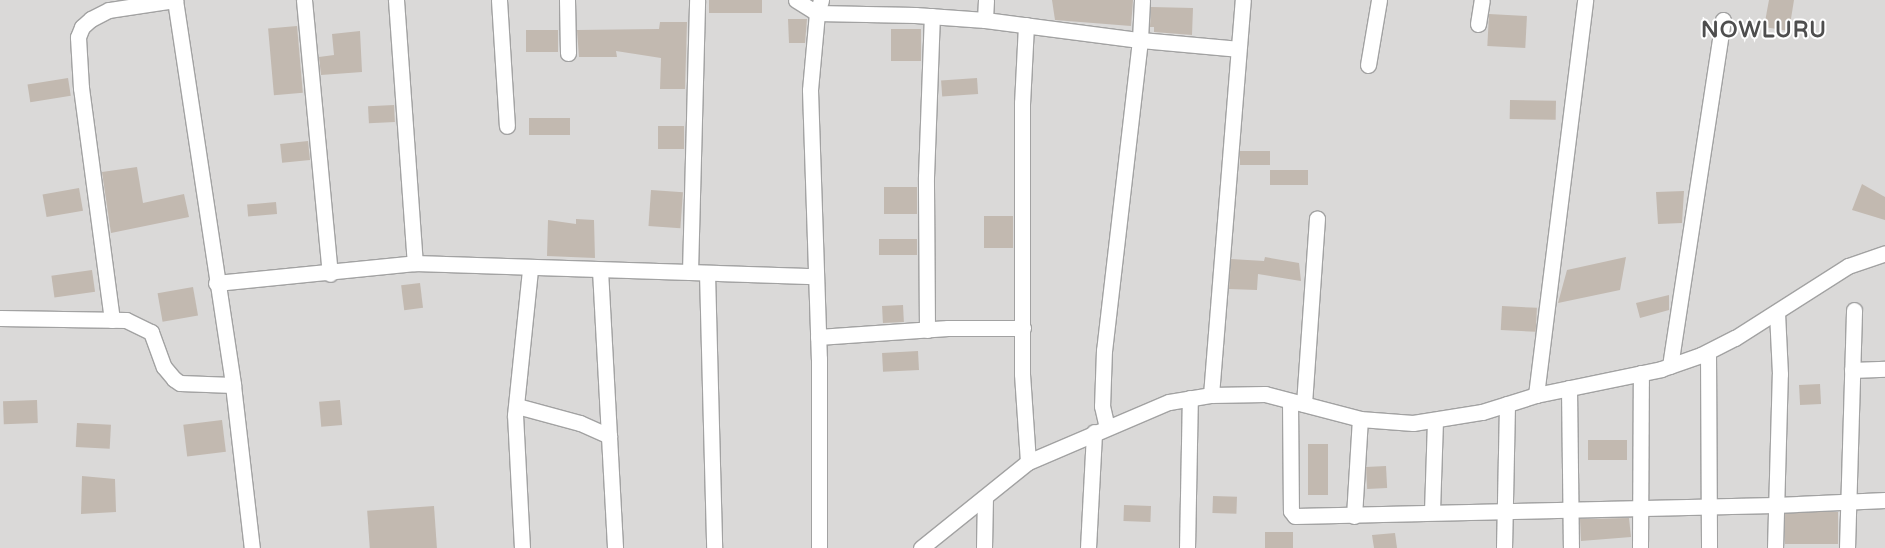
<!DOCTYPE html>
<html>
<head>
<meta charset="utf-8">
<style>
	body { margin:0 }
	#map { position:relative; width:1885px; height:548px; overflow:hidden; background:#edeae1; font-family:"Varela Round",sans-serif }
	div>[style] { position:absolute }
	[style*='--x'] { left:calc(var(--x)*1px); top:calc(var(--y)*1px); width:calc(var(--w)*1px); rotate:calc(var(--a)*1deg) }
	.residential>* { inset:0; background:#dad9d8; transform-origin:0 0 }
	.building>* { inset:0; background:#c2b9b0; transform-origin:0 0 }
	.roads { filter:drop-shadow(1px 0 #a2a2a2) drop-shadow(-1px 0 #a2a2a2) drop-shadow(0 1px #a2a2a2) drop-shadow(0 -1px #a2a2a2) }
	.minor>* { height:15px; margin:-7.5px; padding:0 7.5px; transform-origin:7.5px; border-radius:7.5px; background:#fff }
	span { translate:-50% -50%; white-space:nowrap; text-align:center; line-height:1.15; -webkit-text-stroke:4px #fff; paint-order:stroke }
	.district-label { font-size:22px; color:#4e4e4e; font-weight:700; letter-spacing:1px }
</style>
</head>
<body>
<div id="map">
	<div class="residential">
		<div style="left:0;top:0;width:1885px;height:548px"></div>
	</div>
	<div class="building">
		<div style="left:709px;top:0;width:53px;height:13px"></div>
		<div style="clip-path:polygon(1052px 0,1133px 0,1131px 26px,1055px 20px)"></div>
		<div style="clip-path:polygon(1769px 0,1794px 0,1789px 31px,1764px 27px)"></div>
		<div style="clip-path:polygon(1151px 7px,1193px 8px,1192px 35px,1154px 32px,1154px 27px,1150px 27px)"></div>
		<div style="left:1489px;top:14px;width:38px;height:32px;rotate:3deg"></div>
		<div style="clip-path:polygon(788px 19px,807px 19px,805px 43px,789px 43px)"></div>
		<div style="clip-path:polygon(660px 22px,687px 22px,685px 89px,660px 89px,661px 58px,616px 51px,617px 57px,579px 57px,577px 30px,659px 29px)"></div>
		<div style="left:297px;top:26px;width:67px;height:29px;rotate:85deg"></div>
		<div style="left:891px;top:29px;width:30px;height:32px"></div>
		<div style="left:526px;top:30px;width:32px;height:22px"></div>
		<div style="clip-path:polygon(360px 31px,362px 72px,321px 75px,319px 57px,334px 55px,332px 34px)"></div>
		<div style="left:68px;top:78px;width:18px;height:41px;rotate:81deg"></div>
		<div style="left:977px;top:78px;width:16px;height:36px;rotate:86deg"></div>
		<div style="left:1510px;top:100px;width:46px;height:19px;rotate:1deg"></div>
		<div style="left:394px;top:105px;width:17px;height:26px;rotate:87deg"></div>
		<div style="left:529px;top:118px;width:41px;height:17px"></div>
		<div style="left:658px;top:126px;width:26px;height:23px"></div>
		<div style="left:308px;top:141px;width:19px;height:28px;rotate:84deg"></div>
		<div style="left:1240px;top:151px;width:30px;height:14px"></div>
		<div style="clip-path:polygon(137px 167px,143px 203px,184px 194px,189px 217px,111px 233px,102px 172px)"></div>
		<div style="left:1270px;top:170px;width:38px;height:15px"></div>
		<div style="clip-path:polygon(1862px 184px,1885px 197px,1885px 220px,1852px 210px)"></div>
		<div style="left:917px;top:187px;width:27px;height:33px;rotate:90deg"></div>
		<div style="left:79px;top:188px;width:23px;height:37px;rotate:80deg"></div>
		<div style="left:651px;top:190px;width:32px;height:36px;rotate:4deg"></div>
		<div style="clip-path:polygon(1684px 191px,1682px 223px,1658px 224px,1656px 192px)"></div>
		<div style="left:276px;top:202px;width:12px;height:29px;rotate:85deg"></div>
		<div style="left:1013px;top:216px;width:32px;height:29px;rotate:90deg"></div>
		<div style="clip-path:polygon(576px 219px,594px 220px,595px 258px,547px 256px,548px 220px,576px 224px)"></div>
		<div style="left:917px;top:239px;width:16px;height:38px;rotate:90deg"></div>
		<div style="clip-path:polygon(1265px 257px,1299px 263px,1301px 281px,1258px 274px,1257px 290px,1229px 289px,1231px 259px,1264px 261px)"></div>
		<div style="clip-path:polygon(1626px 257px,1620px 290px,1558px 303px,1567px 270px)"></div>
		<div style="left:92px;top:270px;width:22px;height:41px;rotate:82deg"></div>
		<div style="left:420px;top:283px;width:25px;height:19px;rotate:83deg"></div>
		<div style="left:193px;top:287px;width:29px;height:36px;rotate:80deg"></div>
		<div style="clip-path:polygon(1669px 295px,1669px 310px,1640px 318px,1636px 303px)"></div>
		<div style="left:903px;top:305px;width:17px;height:21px;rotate:87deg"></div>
		<div style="left:1502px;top:306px;width:35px;height:24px;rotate:3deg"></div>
		<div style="left:918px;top:351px;width:19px;height:36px;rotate:87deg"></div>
		<div style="left:1820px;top:384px;width:20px;height:21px;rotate:87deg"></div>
		<div style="left:37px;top:400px;width:23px;height:34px;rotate:88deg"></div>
		<div style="left:340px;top:400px;width:25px;height:21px;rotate:85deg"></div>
		<div style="left:222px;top:420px;width:32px;height:39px;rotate:83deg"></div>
		<div style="left:77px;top:423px;width:34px;height:24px;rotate:3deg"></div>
		<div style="left:1588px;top:440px;width:39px;height:20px"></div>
		<div style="left:1308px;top:444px;width:20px;height:51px"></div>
		<div style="left:1386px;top:466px;width:22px;height:20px;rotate:87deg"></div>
		<div style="clip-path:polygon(82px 476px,115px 479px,116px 512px,81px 514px)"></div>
		<div style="left:1213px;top:496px;width:24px;height:17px;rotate:2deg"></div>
		<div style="left:1124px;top:505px;width:27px;height:16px;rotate:2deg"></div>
		<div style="left:434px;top:506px;width:42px;height:67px;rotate:86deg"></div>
		<div style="left:1838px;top:512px;width:32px;height:53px;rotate:90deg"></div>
		<div style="clip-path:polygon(1629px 518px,1631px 537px,1581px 541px,1580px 519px)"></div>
		<div style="left:1265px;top:532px;width:28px;height:16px"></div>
		<div style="clip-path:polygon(1395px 533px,1397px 548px,1374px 548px,1372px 535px)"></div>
	</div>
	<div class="roads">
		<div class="minor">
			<div style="--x:175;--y:0;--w:389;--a:81.4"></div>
			<div style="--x:233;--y:385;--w:164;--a:83.4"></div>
			<div style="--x:304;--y:0;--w:275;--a:84.6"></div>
			<div style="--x:396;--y:0;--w:264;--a:85.9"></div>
			<div style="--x:499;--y:0;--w:126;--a:86.4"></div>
			<div style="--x:567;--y:0;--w:53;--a:88.9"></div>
			<div style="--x:796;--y:0;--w:25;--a:32"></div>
			<div style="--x:817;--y:13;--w:77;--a:95.2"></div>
			<div style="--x:810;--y:90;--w:269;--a:88.1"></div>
			<div style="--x:819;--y:359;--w:189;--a:90"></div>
			<div style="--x:821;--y:0;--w:14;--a:107"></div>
			<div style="--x:817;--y:13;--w:98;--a:1.2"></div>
			<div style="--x:915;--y:15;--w:70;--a:4.1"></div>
			<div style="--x:986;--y:0;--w:20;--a:93"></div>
			<div style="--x:985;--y:20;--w:156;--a:7.4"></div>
			<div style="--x:1140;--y:40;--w:312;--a:96.6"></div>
			<div style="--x:1104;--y:350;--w:56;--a:92"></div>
			<div style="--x:1102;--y:406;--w:22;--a:77"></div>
			<div style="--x:1142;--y:0;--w:40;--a:92.9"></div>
			<div style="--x:1140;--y:40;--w:98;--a:5.2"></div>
			<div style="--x:1478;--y:24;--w:24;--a:-81"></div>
			<div style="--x:1026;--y:25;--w:78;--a:92.9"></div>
			<div style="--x:1022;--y:103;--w:271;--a:90"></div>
			<div style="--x:1022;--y:374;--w:88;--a:86.1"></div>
			<div style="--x:1368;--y:65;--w:66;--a:-80.4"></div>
			<div style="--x:600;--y:270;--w:278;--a:86.9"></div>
			<div style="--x:690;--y:272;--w:272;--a:-88.5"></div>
			<div style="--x:707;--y:273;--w:275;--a:88.5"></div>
			<div style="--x:216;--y:283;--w:200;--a:-5.7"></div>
			<div style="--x:415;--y:263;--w:400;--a:1.9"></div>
			<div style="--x:0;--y:318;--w:126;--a:0.9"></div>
			<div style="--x:126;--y:320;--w:28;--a:26"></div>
			<div style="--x:151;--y:332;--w:37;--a:70"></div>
			<div style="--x:164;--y:367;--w:16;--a:50"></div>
			<div style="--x:174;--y:379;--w:7;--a:34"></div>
			<div style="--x:180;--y:383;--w:53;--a:2.2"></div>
			<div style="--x:112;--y:320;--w:234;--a:-97.6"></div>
			<div style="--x:81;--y:88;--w:51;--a:-93.4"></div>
			<div style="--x:78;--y:37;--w:11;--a:-68"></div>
			<div style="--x:82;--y:27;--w:12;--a:-42"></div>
			<div style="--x:91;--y:19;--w:20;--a:-27"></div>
			<div style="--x:109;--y:10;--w:67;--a:-8.6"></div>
			<div style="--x:927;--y:330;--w:153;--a:-90.4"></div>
			<div style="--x:926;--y:177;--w:161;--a:-87.9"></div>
			<div style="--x:818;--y:337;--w:130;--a:-4"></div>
			<div style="--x:948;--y:328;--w:75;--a:0"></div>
			<div style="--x:1708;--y:352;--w:196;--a:89.7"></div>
			<div style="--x:1670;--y:366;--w:350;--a:-81.3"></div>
			<div style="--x:1852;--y:370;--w:33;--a:-2"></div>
			<div style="--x:1569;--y:388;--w:160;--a:89.3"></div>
			<div style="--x:1211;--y:395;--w:396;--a:-85.4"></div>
			<div style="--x:1536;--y:395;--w:398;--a:-82.9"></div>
			<div style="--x:1290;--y:401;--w:110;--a:89.5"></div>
			<div style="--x:1291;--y:511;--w:6;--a:51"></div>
			<div style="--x:1295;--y:516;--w:480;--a:-1.3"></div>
			<div style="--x:1775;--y:505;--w:110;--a:-2.6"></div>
			<div style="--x:1304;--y:404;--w:186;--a:-86"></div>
			<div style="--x:517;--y:406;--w:65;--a:15.1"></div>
			<div style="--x:580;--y:423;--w:32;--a:24"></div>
			<div style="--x:1432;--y:511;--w:89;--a:-88.1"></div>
			<div style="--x:1354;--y:516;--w:97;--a:-86.5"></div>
			<div style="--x:522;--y:548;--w:133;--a:-93"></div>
			<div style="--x:515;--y:415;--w:147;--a:-84.1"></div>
			<div style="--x:921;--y:548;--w:137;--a:-38.8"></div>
			<div style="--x:1028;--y:462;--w:153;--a:-23.1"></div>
			<div style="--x:1169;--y:402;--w:43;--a:-9.5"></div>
			<div style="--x:1211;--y:395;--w:54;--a:-1.1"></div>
			<div style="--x:1265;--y:394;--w:98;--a:14.7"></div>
			<div style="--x:1360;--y:419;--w:53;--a:4.3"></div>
			<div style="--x:1413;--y:423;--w:70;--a:-9.1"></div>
			<div style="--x:1482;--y:412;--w:57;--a:-17.5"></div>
			<div style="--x:1536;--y:395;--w:128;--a:-11.7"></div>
			<div style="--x:1661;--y:369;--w:42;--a:-19.3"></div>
			<div style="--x:1701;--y:355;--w:38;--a:-27"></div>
			<div style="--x:1735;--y:338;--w:134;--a:-32.5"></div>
			<div style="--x:1848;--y:266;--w:39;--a:-19"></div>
			<div style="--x:984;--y:548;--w:50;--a:-88.9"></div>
			<div style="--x:1088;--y:548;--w:116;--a:-87"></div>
			<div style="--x:1187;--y:548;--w:150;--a:-88.9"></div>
			<div style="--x:1504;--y:548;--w:144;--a:-88.8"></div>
			<div style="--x:1640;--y:548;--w:175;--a:-89.7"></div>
			<div style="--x:1775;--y:548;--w:174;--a:-88.4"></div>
			<div style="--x:1780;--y:374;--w:62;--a:-92.8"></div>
			<div style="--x:1847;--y:548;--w:238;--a:-88.3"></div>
		</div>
	</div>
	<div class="district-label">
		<span style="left:1764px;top:31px">NOWLURU</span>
	</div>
</div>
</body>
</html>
